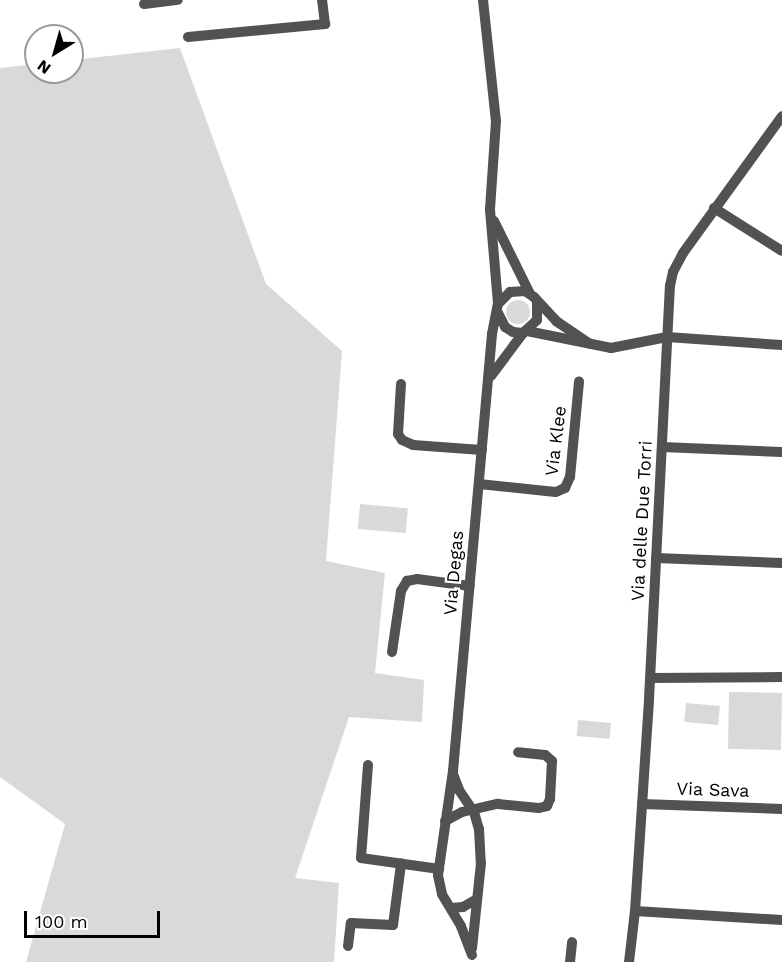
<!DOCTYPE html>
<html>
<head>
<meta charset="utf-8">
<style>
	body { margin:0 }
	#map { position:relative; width:782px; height:962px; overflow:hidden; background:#fff; font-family:"Work Sans",sans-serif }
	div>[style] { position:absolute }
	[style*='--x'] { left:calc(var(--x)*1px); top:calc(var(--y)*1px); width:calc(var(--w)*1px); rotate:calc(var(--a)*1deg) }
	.green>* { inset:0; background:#d9d9d9; transform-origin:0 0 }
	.round { border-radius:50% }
	.minor>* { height:10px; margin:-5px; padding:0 5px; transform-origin:5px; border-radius:5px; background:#525252 }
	span { translate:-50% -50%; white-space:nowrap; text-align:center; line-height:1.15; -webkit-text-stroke:4.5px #fff; paint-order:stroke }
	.street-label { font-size:18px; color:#000 }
	.north { position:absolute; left:24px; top:24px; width:60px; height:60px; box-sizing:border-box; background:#fff; border:2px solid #999; border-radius:50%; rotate:217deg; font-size:16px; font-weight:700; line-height:24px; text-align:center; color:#000 }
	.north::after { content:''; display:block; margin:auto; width:21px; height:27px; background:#000; clip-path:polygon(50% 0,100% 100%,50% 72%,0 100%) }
	.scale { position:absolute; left:24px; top:911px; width:136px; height:27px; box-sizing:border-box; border:3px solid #000; border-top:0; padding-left:8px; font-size:18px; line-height:21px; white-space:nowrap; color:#000; -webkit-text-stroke:4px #fff; paint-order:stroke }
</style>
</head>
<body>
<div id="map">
	<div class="green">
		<div style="clip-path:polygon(180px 48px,266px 284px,342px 351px,326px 561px,385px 573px,375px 673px,424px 680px,422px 722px,349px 717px,295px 878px,339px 883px,334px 962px,26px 962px,65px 824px,0 777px,0 68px,36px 64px,36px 72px,72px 72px,72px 60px)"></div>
		<div class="round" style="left:506px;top:300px;width:24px;height:24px"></div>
		<div style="left:360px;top:504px;width:48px;height:25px;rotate:5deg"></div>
		<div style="left:729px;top:692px;width:53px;height:57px;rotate:1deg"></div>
		<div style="left:686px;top:703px;width:34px;height:19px;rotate:5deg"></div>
		<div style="left:578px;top:720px;width:33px;height:16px;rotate:5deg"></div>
	</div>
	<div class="minor">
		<div style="--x:483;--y:0;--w:122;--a:83.9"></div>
		<div style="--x:496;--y:121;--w:89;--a:93.9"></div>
		<div style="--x:490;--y:210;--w:94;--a:85.1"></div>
		<div style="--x:144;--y:4;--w:34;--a:-7"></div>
		<div style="--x:188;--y:37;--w:138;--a:-5.4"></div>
		<div style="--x:325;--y:24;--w:24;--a:-97"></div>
		<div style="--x:714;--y:208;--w:80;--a:32.3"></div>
		<div style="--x:494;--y:221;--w:81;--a:63.7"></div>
		<div style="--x:497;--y:311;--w:18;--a:63"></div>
		<div style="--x:505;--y:327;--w:9;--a:32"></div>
		<div style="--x:513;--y:332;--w:10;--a:6"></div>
		<div style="--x:523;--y:333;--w:19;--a:-43"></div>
		<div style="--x:537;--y:320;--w:19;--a:-90"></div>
		<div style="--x:527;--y:331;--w:86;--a:11.4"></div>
		<div style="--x:611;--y:348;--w:57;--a:-11.1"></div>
		<div style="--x:667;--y:337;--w:115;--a:4"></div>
		<div style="--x:491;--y:376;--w:54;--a:-53.3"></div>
		<div style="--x:401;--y:384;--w:50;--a:93.4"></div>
		<div style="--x:398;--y:434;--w:7;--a:56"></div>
		<div style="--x:402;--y:440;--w:12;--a:24"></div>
		<div style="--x:413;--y:445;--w:69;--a:4.1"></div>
		<div style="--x:662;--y:447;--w:120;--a:2.4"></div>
		<div style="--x:479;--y:484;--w:77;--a:5.9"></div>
		<div style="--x:556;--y:492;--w:10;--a:-24"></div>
		<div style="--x:565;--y:488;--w:12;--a:-66"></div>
		<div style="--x:570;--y:477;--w:96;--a:-84.6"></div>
		<div style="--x:656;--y:558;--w:126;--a:2.3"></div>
		<div style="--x:392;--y:652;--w:62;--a:-81.6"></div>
		<div style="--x:401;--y:591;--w:12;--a:-59"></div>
		<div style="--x:407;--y:581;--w:10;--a:-11"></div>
		<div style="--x:417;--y:579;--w:53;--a:7.5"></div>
		<div style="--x:651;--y:678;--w:131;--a:-0.4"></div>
		<div style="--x:368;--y:765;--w:93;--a:94.3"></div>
		<div style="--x:361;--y:858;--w:79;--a:8"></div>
		<div style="--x:453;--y:774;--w:17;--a:69"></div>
		<div style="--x:459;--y:790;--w:27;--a:56"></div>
		<div style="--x:474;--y:812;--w:18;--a:74"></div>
		<div style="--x:479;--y:829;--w:34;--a:87"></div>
		<div style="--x:481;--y:863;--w:86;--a:96"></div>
		<div style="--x:642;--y:804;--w:140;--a:2"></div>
		<div style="--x:445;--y:821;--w:19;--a:-28"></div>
		<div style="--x:462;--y:812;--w:37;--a:-13"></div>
		<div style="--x:498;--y:804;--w:41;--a:5.6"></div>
		<div style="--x:539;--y:808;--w:8;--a:-14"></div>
		<div style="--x:547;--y:806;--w:8;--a:-67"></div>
		<div style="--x:550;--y:799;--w:38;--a:-87"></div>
		<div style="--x:552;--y:761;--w:9;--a:-139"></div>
		<div style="--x:545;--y:755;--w:27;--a:-174"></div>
		<div style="--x:451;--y:908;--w:12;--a:-5"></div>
		<div style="--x:463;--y:907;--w:16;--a:-30"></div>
		<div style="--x:635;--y:911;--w:147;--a:3.5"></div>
		<div style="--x:348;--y:946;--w:23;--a:-83"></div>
		<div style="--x:351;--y:923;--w:42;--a:2.7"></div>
		<div style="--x:393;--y:925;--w:62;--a:-82.5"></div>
		<div style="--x:472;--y:955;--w:31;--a:-111"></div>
		<div style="--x:461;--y:926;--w:37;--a:-121"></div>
		<div style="--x:442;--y:894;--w:19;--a:-102"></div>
		<div style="--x:438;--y:875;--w:105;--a:-81.8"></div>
		<div style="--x:453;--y:771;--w:439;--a:-84.9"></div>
		<div style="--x:492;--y:334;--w:31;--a:-79"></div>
		<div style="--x:498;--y:304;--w:17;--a:-45"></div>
		<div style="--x:510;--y:292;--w:15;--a:-4"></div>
		<div style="--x:525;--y:291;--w:11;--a:34"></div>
		<div style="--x:534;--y:297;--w:33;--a:47"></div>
		<div style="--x:556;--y:321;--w:40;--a:34"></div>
		<div style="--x:570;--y:962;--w:20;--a:-84"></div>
		<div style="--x:629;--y:962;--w:51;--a:-83.3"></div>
		<div style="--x:635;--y:911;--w:212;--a:-86.2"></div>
		<div style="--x:649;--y:699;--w:414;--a:-87.1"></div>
		<div style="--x:670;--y:286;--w:14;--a:-78"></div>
		<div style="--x:673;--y:272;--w:21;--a:-62"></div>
		<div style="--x:683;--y:253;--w:169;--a:-54.1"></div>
	</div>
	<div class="street-label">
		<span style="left:556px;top:441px;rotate:-83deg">Via Klee</span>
		<span style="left:642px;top:521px;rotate:-87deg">Via delle Due Torri</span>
		<span style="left:454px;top:573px;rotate:-85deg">Via Degas</span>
		<span style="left:713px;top:790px;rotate:2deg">Via Sava</span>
	</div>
	<div class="north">N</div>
	<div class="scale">100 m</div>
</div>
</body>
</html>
